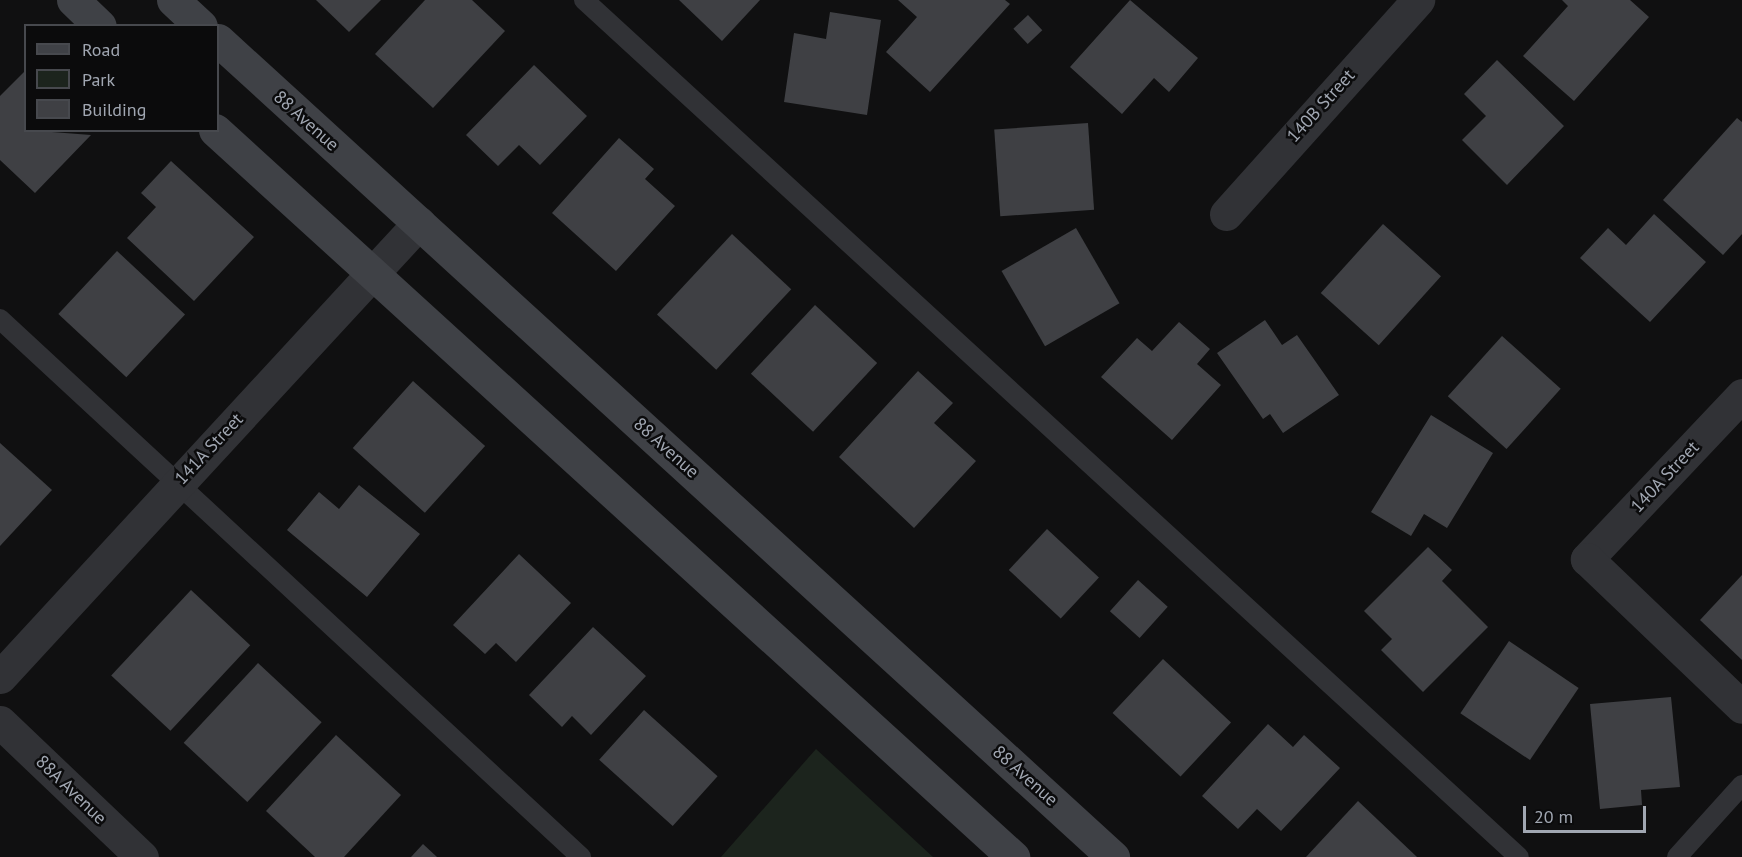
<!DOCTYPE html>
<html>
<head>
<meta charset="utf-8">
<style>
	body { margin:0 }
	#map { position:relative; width:1742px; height:857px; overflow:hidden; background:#101011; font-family:"PT Sans",sans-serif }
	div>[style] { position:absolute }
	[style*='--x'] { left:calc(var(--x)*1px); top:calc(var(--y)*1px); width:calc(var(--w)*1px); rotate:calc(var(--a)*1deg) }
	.green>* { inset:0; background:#1c241d }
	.building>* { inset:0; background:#3f4044; transform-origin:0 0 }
	.lane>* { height:20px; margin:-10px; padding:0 10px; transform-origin:10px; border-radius:10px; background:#313236 }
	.street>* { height:33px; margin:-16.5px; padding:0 16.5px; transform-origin:16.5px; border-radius:16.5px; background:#313236 }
	.secondary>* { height:33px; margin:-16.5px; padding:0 16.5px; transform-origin:16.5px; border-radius:16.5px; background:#3f4146 }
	span { translate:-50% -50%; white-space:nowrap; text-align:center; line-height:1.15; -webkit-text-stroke:5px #0b0b0c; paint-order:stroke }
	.street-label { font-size:18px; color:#a1a7b2 }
	.legend { position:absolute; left:24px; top:24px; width:195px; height:108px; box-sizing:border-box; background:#0b0b0c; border:2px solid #47494e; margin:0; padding:8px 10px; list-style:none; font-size:18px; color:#a1a7b2 }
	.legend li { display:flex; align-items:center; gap:12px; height:30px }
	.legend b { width:30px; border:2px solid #47494e }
	.scale { position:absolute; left:1523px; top:806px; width:123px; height:27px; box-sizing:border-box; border:3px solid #a1a7b2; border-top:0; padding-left:8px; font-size:18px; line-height:21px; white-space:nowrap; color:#a1a7b2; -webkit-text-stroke:4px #0b0b0c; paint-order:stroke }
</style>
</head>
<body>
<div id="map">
	<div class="green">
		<div style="clip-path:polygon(816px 749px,933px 857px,721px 857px)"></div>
	</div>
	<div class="building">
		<div style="clip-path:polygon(316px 0,381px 0,349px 32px)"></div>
		<div style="clip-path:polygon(425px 0,472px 0,505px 31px,433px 108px,375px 54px)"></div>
		<div style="clip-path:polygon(679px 0,760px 0,722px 41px)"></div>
		<div style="clip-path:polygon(898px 0,1005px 0,1010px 4px,930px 92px,886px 52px,917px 17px)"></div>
		<div style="clip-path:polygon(1130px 0,1198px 58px,1169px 92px,1154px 78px,1122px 114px,1070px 67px)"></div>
		<div style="clip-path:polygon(1562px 0,1630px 0,1649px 17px,1574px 101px,1523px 56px,1568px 6px)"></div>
		<div style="clip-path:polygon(830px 12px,881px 20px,867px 115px,784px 102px,794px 33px,826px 39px)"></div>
		<div style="left:1028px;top:15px;width:21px;height:20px;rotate:47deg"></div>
		<div style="clip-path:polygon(1497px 60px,1564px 126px,1507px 185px,1462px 140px,1486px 116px,1464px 94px)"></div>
		<div style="clip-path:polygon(534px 65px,587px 116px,540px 165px,519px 145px,498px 166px,466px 135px)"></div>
		<div style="clip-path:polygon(26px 70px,26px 130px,91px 135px,35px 193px,0 160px,0 96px)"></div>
		<div style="clip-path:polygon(1737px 118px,1742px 122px,1742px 234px,1723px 255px,1663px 200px)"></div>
		<div style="left:1088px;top:123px;width:87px;height:94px;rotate:86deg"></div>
		<div style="clip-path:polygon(619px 138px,654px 169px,645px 179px,675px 206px,616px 271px,552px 213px)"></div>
		<div style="clip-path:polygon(171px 161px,254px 237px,194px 301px,127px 238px,156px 207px,141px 193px)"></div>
		<div style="clip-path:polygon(1654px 214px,1706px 262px,1650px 322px,1580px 258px,1608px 228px,1626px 245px)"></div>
		<div style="left:1383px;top:224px;width:78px;height:93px;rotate:42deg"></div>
		<div style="left:1076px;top:228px;width:87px;height:86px;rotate:60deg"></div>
		<div style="left:732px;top:234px;width:81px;height:110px;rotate:43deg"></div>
		<div style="left:117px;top:251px;width:93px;height:86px;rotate:43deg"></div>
		<div style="left:815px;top:305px;width:85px;height:94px;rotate:43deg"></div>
		<div style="clip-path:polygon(1265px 320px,1282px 345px,1297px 335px,1339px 395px,1283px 433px,1270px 414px,1263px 419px,1217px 353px)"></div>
		<div style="clip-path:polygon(1179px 322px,1210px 349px,1197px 364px,1221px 385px,1172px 440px,1101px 377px,1137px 338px,1152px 351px)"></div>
		<div style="left:1502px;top:336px;width:79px;height:81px;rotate:42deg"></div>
		<div style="clip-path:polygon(918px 371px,953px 403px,934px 423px,976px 461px,914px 528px,839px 457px)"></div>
		<div style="left:413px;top:381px;width:97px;height:90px;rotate:42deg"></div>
		<div style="clip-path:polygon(1431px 415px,1493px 453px,1447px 528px,1424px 514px,1411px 536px,1371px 512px)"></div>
		<div style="clip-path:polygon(0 443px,52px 490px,0 546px)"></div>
		<div style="clip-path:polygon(359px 485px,420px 534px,367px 597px,287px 530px,319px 492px,339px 509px)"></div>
		<div style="left:1047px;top:529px;width:71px;height:56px;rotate:43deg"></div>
		<div style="clip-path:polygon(1428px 547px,1452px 570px,1442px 581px,1488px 627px,1423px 692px,1381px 650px,1392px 639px,1364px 611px)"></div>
		<div style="clip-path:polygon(519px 554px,571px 603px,516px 662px,496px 643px,485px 654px,453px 625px)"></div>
		<div style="clip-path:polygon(1742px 575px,1742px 660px,1700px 620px)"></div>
		<div style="left:1138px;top:580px;width:40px;height:42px;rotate:42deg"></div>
		<div style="left:191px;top:590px;width:81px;height:117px;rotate:43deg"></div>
		<div style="clip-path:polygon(593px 627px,646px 676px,591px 735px,572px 716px,562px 727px,529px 695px)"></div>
		<div style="left:1509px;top:641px;width:84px;height:87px;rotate:34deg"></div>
		<div style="left:1163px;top:659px;width:93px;height:74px;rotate:43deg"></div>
		<div style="left:258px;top:663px;width:87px;height:109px;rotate:43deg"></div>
		<div style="clip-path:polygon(1671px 697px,1680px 787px,1641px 790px,1642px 805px,1600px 809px,1590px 704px)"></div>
		<div style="left:644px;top:710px;width:99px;height:67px;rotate:42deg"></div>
		<div style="clip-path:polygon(1268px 724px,1293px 747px,1304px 735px,1340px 768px,1281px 831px,1257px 809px,1238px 829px,1202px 796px)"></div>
		<div style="clip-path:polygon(336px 735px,401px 795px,344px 857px,315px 857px,266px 811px)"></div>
		<div style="clip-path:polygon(1358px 801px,1417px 857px,1306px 857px)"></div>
		<div style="clip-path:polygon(423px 844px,437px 857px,411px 857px)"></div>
	</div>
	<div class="lane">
		<div style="--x:584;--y:0;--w:1268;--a:42.51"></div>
		<div style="--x:0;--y:319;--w:792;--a:42.8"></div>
		<div style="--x:1677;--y:857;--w:97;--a:-47.9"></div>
	</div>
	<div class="street">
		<div style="--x:1226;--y:214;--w:288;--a:-48.1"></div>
		<div style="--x:1742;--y:395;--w:226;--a:133.4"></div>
		<div style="--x:1587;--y:559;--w:214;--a:43.7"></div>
		<div style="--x:0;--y:677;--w:618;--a:-47.3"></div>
		<div style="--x:0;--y:722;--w:196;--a:43.6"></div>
	</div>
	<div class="secondary">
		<div style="--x:73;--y:0;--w:37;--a:44"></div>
		<div style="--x:173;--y:0;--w:38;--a:43"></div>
		<div style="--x:218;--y:40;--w:1212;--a:42.39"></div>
		<div style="--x:215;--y:130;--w:1080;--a:42.33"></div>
	</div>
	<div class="street-label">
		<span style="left:1321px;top:106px;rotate:-48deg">140B Street</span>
		<span style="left:306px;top:121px;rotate:42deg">88 Avenue</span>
		<span style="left:666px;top:448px;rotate:42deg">88 Avenue</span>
		<span style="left:209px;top:449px;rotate:-47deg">141A Street</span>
		<span style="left:1665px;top:477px;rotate:-47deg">140A Street</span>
		<span style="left:1025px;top:776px;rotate:42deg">88 Avenue</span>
		<span style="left:71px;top:790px;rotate:44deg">88A Avenue</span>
	</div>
	<ul class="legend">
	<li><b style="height:8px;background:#3f4146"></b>Road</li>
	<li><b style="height:16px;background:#1c241d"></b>Park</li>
	<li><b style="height:16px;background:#3f4044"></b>Building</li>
	</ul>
	<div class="scale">20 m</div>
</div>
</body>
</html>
